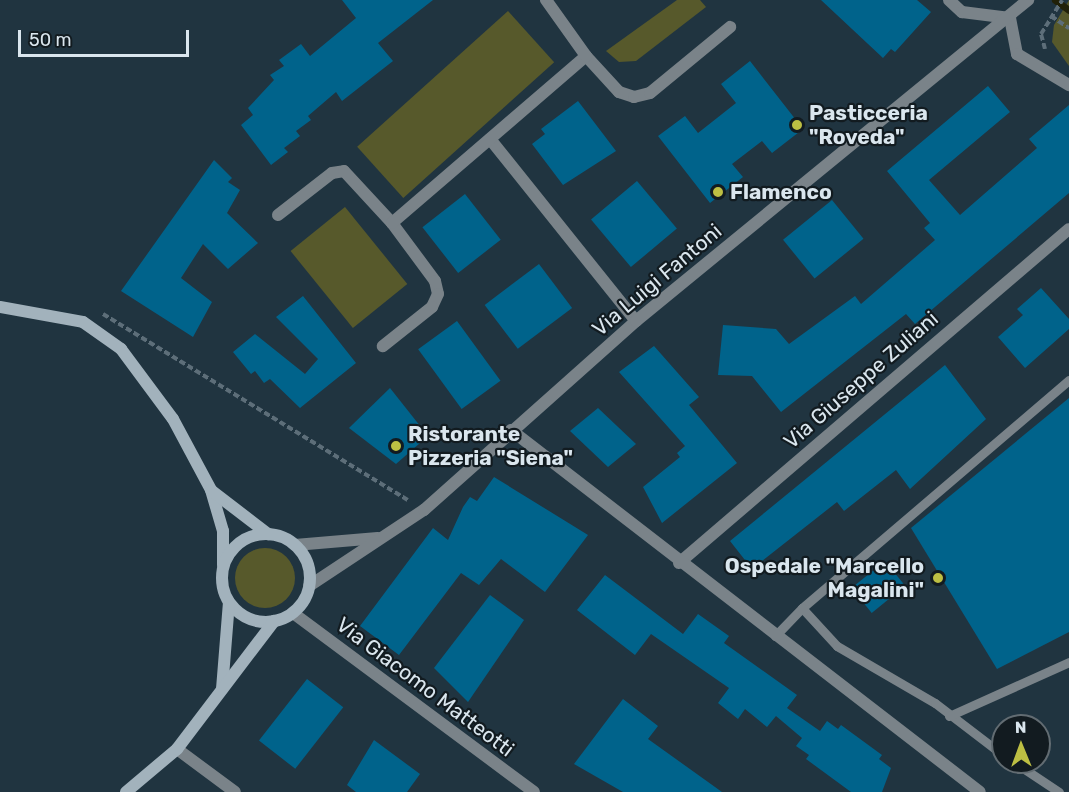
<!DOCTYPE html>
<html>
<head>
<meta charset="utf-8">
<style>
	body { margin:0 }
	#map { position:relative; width:1069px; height:792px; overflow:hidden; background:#203440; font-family:Rubik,sans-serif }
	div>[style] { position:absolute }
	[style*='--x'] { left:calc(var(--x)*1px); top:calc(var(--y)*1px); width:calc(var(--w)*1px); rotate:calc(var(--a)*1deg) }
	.green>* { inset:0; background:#57592b; transform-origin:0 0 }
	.round { border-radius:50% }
	.stream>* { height:7px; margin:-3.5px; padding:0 3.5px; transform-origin:3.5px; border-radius:3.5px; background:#212109 }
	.building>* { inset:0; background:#00638b; transform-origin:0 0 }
	.path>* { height:4px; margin-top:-2px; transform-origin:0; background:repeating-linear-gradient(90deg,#5d6e79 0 6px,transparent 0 9px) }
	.service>* { height:9px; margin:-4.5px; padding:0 4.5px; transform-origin:4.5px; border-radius:4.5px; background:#7a8389 }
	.minor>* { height:12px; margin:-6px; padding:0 6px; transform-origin:6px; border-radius:6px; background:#7a8389 }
	.tertiary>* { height:12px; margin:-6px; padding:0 6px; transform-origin:6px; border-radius:6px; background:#7a8389 }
	.secondary>* { height:12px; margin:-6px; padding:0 6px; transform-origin:6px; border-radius:6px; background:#a2b2bc }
	.secondary>.ring { margin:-6px; padding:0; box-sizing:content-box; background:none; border:12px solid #a2b2bc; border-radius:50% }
	.dots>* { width:16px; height:16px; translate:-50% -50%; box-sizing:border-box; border:3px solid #121b20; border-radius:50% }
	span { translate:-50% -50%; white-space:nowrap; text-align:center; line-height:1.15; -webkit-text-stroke:4.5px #121b20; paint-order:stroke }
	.poi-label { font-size:21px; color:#dae6ee; font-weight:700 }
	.left { translate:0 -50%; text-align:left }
	.right { translate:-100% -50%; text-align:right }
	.street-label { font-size:21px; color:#dae6ee }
	.north { position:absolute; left:991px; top:714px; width:60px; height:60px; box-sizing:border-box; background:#121b20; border:2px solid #626c72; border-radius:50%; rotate:359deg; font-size:16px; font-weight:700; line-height:24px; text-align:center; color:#dae6ee }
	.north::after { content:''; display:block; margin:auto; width:21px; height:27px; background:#bdbf43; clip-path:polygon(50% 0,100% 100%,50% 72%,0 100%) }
	.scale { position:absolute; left:18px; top:30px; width:171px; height:27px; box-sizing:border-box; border:3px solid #dae6ee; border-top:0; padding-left:8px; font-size:18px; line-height:21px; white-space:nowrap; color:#dae6ee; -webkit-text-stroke:4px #121b20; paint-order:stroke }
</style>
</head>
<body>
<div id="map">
	<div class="green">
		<div style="clip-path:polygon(677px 0,700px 0,706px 7px,636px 61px,619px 62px,606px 51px)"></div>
		<div style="clip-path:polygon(1069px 0,1069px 66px,1052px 42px,1054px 25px)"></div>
		<div style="left:508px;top:11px;width:69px;height:203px;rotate:48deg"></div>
		<div style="left:345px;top:207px;width:99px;height:70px;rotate:51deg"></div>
		<div class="round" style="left:235px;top:548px;width:60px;height:60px"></div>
	</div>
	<div class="stream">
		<div style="--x:1055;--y:0;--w:17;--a:36"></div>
	</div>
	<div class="building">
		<div style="clip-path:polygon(342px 0,433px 0,378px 43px,393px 61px,342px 101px,336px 92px,308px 116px,311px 120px,296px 131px,300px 136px,284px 148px,288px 152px,271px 165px,241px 125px,253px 115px,248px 108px,274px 80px,270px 75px,284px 66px,279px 60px,301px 44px,310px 56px,356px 18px)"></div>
		<div style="clip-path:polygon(821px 0,917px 0,931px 12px,895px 52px,891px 49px,883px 58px)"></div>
		<div style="clip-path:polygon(750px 61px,803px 129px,772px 153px,762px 141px,732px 164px,743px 177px,710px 203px,658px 136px,685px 116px,698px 133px,736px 103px,721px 84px)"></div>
		<div style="clip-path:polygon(988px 86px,1010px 112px,929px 180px,960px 215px,1037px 148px,1029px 139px,1069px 105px,1069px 193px,915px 324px,906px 314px,781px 412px,752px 376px,718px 375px,723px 325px,776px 329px,789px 344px,855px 296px,861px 304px,935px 240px,924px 228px,930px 223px,887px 171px)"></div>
		<div style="clip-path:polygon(578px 101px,616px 151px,563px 185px,532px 144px,545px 134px,541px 129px)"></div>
		<div style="clip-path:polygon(214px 160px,232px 178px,228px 182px,240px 190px,227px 213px,258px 243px,228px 269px,203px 244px,181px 278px,212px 302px,193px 337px,121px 291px)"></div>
		<div style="left:637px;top:181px;width:62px;height:60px;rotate:50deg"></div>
		<div style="left:465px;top:194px;width:58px;height:54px;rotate:52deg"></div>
		<div style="left:832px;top:200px;width:50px;height:63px;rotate:51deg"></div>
		<div style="left:539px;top:264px;width:55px;height:68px;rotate:53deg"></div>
		<div style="clip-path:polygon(1041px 288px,1069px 319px,1069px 329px,1025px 368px,998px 337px,1023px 315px,1017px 309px)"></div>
		<div style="clip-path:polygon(303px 296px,356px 363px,300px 408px,270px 379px,264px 383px,255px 371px,251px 374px,233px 352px,255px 334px,305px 374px,318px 359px,276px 317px)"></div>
		<div style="left:457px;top:321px;width:74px;height:48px;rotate:54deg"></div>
		<div style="clip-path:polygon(654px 346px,699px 397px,689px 405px,737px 463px,662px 523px,643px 487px,680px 457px,677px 453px,685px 446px,619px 372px)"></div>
		<div style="clip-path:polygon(945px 365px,986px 419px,910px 489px,896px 470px,844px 511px,837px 502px,752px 569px,730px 541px)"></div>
		<div style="clip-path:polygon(390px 388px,428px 436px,396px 464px,349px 428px)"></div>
		<div style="clip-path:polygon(1069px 398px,1069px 632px,997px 669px,911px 528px)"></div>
		<div style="clip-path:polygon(598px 408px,636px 444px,608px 467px,570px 431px)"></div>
		<div style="clip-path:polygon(494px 477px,588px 535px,545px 592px,501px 559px,479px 585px,461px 573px,399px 655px,360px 626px,433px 528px,448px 540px,463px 507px,470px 497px,477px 501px)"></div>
		<div style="left:885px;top:561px;width:32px;height:43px;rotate:51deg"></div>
		<div style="clip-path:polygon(605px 575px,683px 634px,698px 614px,729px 636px,724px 643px,797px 695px,787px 708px,820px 731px,827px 721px,838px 729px,841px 725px,882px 755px,879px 759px,891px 768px,882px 792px,851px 792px,806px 759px,809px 755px,796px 746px,802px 738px,776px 716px,767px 727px,745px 709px,738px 719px,718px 703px,729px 688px,651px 634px,635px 655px,577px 610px)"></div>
		<div style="clip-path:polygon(490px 595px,524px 620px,468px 702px,434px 668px)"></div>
		<div style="left:307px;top:679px;width:46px;height:78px;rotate:38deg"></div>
		<div style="clip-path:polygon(623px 699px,658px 726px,648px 739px,722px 792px,623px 792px,574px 764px)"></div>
		<div style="clip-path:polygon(374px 740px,420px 774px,407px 792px,356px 792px,347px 785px)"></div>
	</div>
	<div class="path">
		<div style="--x:1051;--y:16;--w:22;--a:34"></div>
		<div style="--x:1045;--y:49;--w:16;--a:-105"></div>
		<div style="--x:1041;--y:34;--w:40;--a:-58"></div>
		<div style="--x:103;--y:314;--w:357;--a:31.4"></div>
	</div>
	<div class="service">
		<div style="--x:802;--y:608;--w:351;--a:-40.5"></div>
		<div style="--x:775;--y:636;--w:39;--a:-46"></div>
		<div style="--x:802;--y:608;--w:52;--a:47.4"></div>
		<div style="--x:837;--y:646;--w:113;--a:30.2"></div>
		<div style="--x:935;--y:703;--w:86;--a:37.4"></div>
		<div style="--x:949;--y:716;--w:132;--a:-24.2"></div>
		<div style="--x:1014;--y:762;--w:54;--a:33.7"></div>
	</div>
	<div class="minor">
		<div style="--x:949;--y:0;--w:18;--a:43"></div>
		<div style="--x:962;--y:12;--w:48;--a:7.1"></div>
		<div style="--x:586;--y:56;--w:49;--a:47.5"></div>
		<div style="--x:619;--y:92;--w:16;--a:18"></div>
		<div style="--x:634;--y:97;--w:16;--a:-14"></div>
		<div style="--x:650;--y:93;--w:104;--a:-39.5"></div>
		<div style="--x:490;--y:139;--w:233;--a:51.3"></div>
		<div style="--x:278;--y:215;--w:68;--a:-37.9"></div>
		<div style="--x:332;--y:173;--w:12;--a:-9"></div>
		<div style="--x:344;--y:171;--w:71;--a:47.3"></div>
		<div style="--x:392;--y:223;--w:72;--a:53.4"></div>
		<div style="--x:435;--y:281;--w:13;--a:77"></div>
		<div style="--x:438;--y:294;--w:14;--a:115"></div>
		<div style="--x:432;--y:307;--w:63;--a:141.5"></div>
		<div style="--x:392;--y:223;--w:256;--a:-40.7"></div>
		<div style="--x:586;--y:56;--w:69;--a:-125.5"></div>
		<div style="--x:679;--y:563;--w:513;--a:-40.58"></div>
		<div style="--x:293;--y:613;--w:300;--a:36.6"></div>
		<div style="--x:177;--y:749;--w:72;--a:36.6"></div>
	</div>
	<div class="tertiary">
		<div style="--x:1010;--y:18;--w:37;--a:79"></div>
		<div style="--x:1017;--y:54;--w:61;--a:30.8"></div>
		<div style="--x:511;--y:430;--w:592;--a:37.66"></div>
		<div style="--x:295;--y:545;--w:83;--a:-4.8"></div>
		<div style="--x:309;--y:586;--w:138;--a:-33.5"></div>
		<div style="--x:424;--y:510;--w:284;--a:-41.7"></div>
		<div style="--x:636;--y:321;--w:507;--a:-39.31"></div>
	</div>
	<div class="secondary">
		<div style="--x:0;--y:307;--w:84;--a:10.2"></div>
		<div style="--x:83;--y:322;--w:47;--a:35.4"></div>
		<div style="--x:121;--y:349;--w:87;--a:53.4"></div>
		<div style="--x:173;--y:419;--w:81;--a:61.8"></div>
		<div style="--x:211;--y:490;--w:43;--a:73.7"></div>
		<div style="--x:223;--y:531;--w:34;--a:90"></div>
		<div style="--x:212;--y:491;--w:71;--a:37.5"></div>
		<div class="ring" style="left:222px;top:534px;width:76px;height:76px"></div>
		<div style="--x:222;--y:689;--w:87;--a:-85.4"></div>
		<div style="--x:126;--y:792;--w:67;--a:-40.1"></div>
		<div style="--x:177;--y:749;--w:161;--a:-52.8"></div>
	</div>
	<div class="dots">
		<div style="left:797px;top:125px;background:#bdbf43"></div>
		<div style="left:718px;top:192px;background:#bdbf43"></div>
		<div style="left:396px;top:446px;background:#bdbf43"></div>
		<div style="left:938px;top:578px;background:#bdbf43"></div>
	</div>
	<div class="poi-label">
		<span class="left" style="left:809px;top:125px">Pasticceria<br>"Roveda"</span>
		<span class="left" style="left:730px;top:192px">Flamenco</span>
		<span class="left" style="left:408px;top:446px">Ristorante<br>Pizzeria "Siena"</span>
		<span class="right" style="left:924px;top:578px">Ospedale "Marcello<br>Magalini"</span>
	</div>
	<div class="street-label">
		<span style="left:657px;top:280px;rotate:-40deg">Via Luigi Fantoni</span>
		<span style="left:861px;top:380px;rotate:-41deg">Via Giuseppe Zuliani</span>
		<span style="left:425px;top:687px;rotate:37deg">Via Giacomo Matteotti</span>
	</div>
	<div class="north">N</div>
	<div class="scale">50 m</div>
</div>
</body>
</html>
